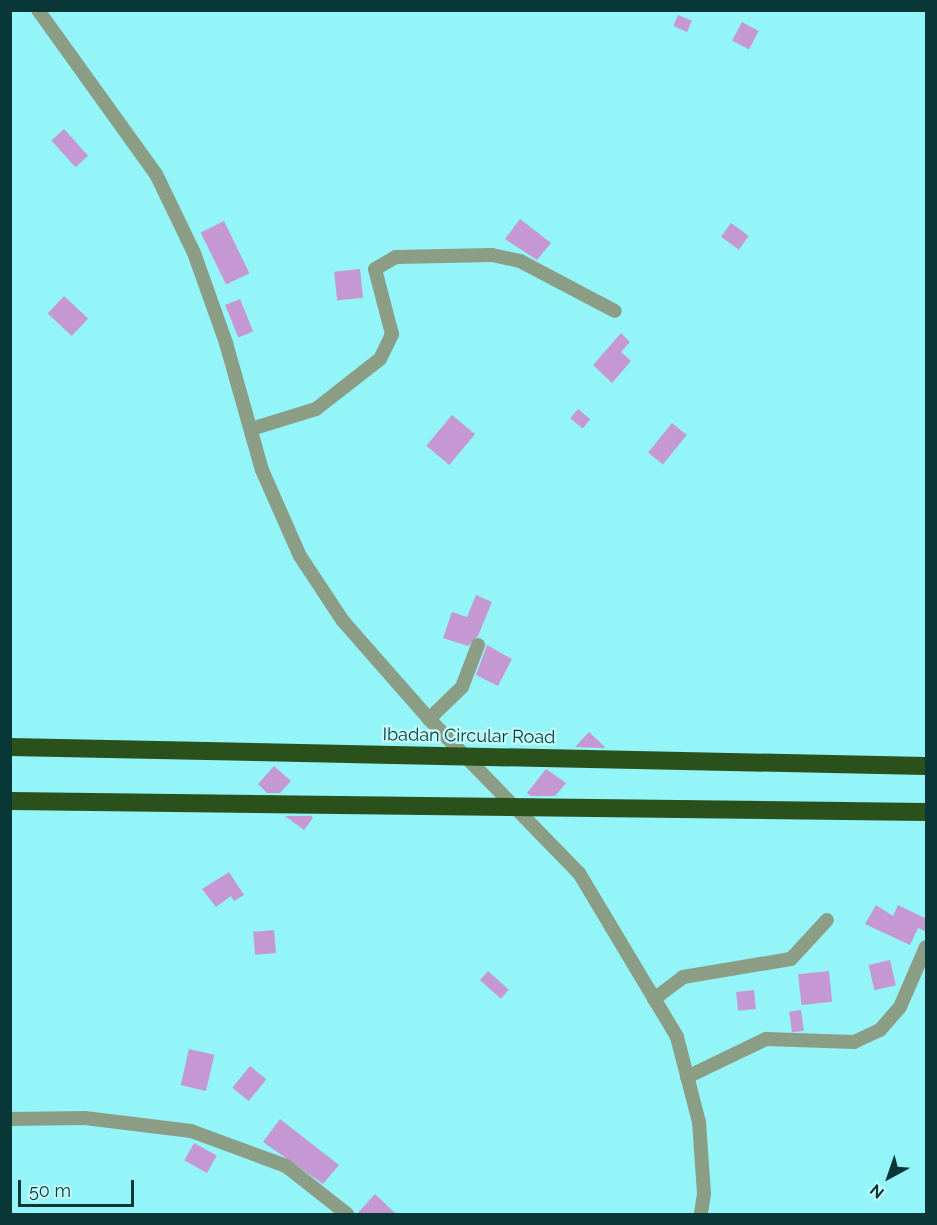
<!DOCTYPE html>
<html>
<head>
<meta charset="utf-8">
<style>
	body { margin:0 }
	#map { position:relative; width:937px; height:1225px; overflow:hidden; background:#93f5f8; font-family:Raleway,sans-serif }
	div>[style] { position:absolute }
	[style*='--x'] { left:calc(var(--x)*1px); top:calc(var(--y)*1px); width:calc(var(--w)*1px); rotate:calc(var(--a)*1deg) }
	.building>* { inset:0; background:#c598d3; transform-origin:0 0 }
	.street>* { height:14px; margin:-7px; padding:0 7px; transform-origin:7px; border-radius:7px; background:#8b9e85 }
	.highway>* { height:18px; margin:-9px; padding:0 9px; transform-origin:9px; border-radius:9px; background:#2a511c }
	span { translate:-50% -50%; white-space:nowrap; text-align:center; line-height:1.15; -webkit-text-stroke:4.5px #c4fbfc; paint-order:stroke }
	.street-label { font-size:18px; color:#093637 }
	.frame { position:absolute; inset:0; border:12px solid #093637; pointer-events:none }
	.north { position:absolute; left:859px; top:1147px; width:60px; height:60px; -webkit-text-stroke:4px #c4fbfc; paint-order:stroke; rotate:220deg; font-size:16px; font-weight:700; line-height:24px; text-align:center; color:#093637 }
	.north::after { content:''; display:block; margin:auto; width:21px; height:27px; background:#093637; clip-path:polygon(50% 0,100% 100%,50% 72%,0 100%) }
	.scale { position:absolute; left:18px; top:1180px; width:116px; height:27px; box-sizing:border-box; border:3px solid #093637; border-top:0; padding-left:8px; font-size:18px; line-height:21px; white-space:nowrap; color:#093637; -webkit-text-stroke:4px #c4fbfc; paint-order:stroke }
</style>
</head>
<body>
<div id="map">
	<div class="building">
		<div style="left:678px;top:15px;width:15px;height:12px;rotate:23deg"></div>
		<div style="left:742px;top:22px;width:19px;height:21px;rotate:28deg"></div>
		<div style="left:64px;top:129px;width:36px;height:17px;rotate:48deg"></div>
		<div style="clip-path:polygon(520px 219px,551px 243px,537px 260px,505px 239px)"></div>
		<div style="left:224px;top:221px;width:58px;height:26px;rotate:64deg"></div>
		<div style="left:731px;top:223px;width:22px;height:17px;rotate:36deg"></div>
		<div style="left:360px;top:269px;width:29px;height:26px;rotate:84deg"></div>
		<div style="left:64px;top:296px;width:33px;height:24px;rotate:43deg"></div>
		<div style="left:240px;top:299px;width:35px;height:16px;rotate:68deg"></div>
		<div style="clip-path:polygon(621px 333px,630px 342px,621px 352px,631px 361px,612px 383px,593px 365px)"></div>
		<div style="left:578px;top:409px;width:16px;height:12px;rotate:40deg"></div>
		<div style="left:452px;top:415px;width:30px;height:40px;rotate:40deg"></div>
		<div style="left:672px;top:423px;width:19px;height:38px;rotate:39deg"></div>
		<div style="clip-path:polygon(476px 595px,492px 602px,478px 636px,468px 646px,443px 638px,452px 612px,467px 617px)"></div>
		<div style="clip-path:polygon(487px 645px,512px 659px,498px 686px,476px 675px)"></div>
		<div style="clip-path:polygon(589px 732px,605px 747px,604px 748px,575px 747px)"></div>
		<div style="clip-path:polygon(274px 766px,291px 781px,280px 793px,267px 793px,258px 784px)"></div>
		<div style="clip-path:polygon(546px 769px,566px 783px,555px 796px,531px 796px,527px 793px)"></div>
		<div style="clip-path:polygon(285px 816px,311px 816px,313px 818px,304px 830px)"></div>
		<div style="clip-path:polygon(229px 872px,244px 895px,234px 901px,231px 896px,216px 907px,202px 889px)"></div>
		<div style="clip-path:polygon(876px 905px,893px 916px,898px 905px,927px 919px,927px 932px,918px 928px,910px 945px,865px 924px)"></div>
		<div style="left:274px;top:930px;width:23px;height:21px;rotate:85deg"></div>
		<div style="left:890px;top:960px;width:26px;height:22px;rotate:77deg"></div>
		<div style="left:488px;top:971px;width:28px;height:12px;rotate:42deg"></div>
		<div style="left:829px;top:971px;width:31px;height:31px;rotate:84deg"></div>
		<div style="left:754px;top:990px;width:19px;height:18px;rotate:84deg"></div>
		<div style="left:801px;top:1010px;width:21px;height:12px;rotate:82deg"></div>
		<div style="left:189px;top:1049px;width:26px;height:37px;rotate:13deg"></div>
		<div style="left:250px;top:1066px;width:21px;height:28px;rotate:39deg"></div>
		<div style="clip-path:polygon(280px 1119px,339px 1165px,323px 1184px,263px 1142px)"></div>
		<div style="left:194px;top:1143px;width:26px;height:20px;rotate:29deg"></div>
		<div style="clip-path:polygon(375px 1194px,397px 1215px,356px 1215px)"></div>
	</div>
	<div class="street">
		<div style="--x:38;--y:10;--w:202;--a:54.3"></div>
		<div style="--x:156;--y:174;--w:88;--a:64.3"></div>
		<div style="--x:194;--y:253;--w:96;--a:70.4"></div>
		<div style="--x:226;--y:343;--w:132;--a:74.2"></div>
		<div style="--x:262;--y:470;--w:94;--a:66.2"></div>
		<div style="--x:300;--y:556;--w:78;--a:56.5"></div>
		<div style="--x:343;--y:621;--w:130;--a:48.7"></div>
		<div style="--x:429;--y:719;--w:215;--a:45.8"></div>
		<div style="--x:579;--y:873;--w:191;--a:59.1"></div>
		<div style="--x:677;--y:1037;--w:88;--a:75.5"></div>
		<div style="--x:699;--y:1122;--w:72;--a:86"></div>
		<div style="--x:704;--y:1194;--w:20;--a:99"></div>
		<div style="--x:251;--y:429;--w:68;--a:-17.1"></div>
		<div style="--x:316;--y:409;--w:81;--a:-38"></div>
		<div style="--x:380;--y:359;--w:28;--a:-64"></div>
		<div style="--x:392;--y:334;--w:67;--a:-104.7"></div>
		<div style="--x:375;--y:269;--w:24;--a:-30"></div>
		<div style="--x:396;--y:257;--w:96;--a:-1.2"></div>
		<div style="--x:492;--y:255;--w:29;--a:12"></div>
		<div style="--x:520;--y:261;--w:107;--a:27.8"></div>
		<div style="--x:429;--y:719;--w:46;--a:-44.1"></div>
		<div style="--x:462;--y:687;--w:45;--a:-69.1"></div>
		<div style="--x:654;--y:999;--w:36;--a:-37"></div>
		<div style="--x:683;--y:977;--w:109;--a:-9.5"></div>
		<div style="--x:791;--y:959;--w:53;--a:-47.3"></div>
		<div style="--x:687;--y:1077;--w:88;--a:-25.7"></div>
		<div style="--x:766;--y:1039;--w:88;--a:2"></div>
		<div style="--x:854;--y:1042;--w:29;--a:-25"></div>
		<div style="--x:880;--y:1030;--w:30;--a:-49"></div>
		<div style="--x:900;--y:1007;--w:65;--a:-66.6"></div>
		<div style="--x:10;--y:1119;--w:75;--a:-0.8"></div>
		<div style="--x:85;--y:1118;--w:107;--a:7"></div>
		<div style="--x:191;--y:1131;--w:101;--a:20.2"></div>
		<div style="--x:286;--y:1166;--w:78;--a:38.2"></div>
	</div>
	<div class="highway">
		<div style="--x:10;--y:747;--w:916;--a:1.19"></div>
		<div style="--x:10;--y:801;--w:916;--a:0.69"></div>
	</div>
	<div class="street-label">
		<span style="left:469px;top:736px;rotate:1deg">Ibadan Circular Road</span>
	</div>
	<div class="frame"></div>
	<div class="north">N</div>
	<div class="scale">50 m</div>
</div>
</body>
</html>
